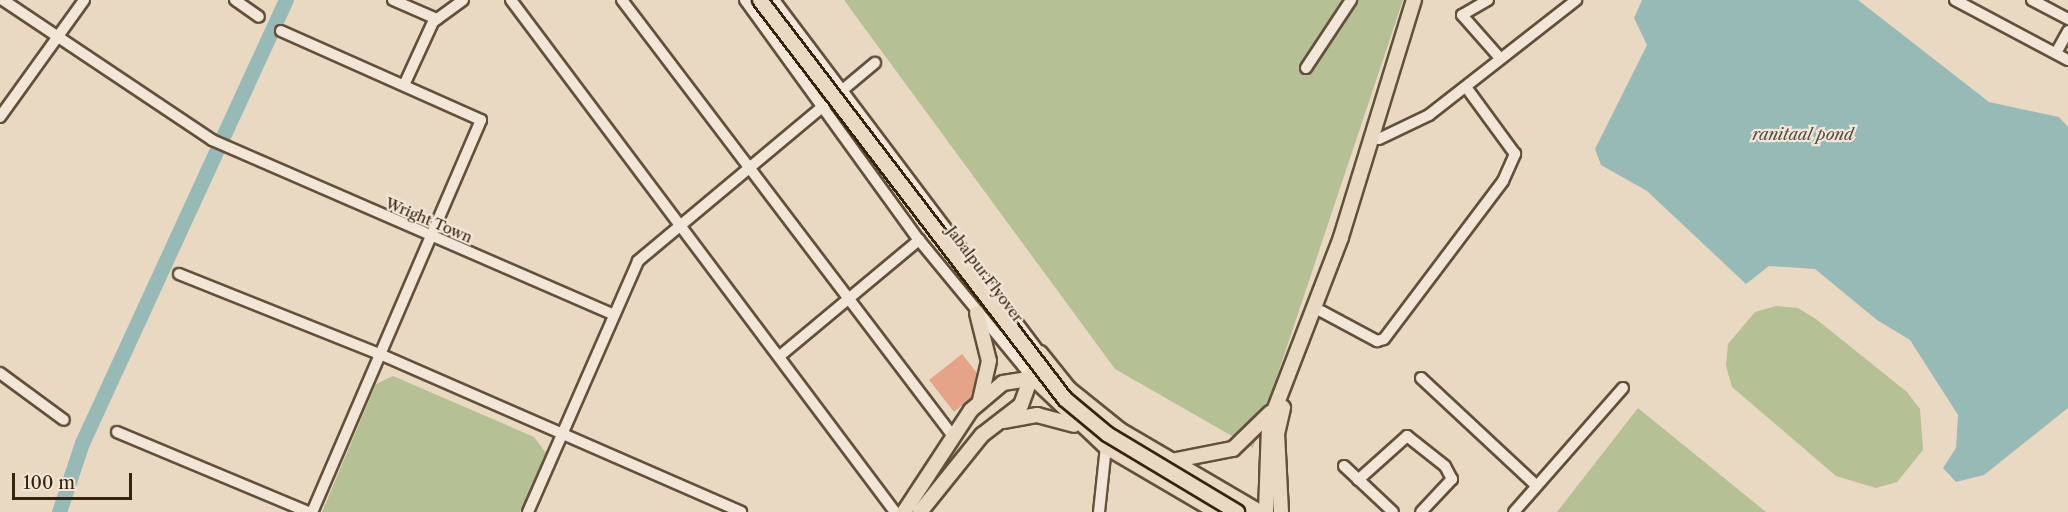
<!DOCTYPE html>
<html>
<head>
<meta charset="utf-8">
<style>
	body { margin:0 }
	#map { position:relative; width:2068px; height:512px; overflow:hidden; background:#ead9c2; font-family:"Libre Caslon Text",serif }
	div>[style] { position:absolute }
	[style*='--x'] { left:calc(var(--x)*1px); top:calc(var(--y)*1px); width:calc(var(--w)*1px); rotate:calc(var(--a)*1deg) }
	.green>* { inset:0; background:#b5c095 }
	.water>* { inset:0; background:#98bab7 }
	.river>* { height:15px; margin:-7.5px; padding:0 7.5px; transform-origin:7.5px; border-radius:7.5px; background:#98bab7 }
	.building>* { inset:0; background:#e5a488 }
	.roads { filter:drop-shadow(2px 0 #62503b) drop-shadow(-2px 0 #62503b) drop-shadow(0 2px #62503b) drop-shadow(0 -2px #62503b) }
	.minor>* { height:10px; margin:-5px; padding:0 5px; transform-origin:5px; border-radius:5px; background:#f1e6d7 }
	.major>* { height:14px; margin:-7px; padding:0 7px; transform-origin:7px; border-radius:7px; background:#ead9c2 }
	.bridges { filter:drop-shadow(2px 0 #35230e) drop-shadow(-2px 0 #35230e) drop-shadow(0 2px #35230e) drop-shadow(0 -2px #35230e) }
	.major-bridge>* { height:14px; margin:-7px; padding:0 7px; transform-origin:7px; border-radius:7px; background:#ead9c2 }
	span { translate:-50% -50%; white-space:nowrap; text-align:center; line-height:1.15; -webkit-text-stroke:4.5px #f1e6d7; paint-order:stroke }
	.street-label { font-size:15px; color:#35230e }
	.water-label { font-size:16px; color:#535041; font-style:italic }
	.scale { position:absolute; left:12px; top:473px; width:120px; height:27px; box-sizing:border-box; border:3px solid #35230e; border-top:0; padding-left:8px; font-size:18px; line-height:21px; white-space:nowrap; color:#35230e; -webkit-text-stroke:4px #f1e6d7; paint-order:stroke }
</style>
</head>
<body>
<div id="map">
	<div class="green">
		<div style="clip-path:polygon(844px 0,1403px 0,1253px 448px,1115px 369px)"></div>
		<div style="clip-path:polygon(1776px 306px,1798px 308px,1816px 319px,1907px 392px,1920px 409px,1923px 450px,1897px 482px,1876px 488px,1836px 476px,1732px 387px,1726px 366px,1728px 344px,1755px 312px)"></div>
		<div style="clip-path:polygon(393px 376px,534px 437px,546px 453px,520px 512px,322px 512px,376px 384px)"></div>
		<div style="clip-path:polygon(1638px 408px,1766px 512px,1557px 512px)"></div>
	</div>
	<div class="water">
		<div style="clip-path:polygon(1642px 0,1858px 0,1989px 102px,2059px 117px,2068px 127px,2068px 408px,1984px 475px,1956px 482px,1943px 468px,1956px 448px,1958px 415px,1910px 340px,1877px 320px,1815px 269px,1769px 266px,1746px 284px,1647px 191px,1601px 165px,1595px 149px,1647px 45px,1634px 18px)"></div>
	</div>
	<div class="river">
		<div style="--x:59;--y:512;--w:73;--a:-71.6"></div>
		<div style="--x:82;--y:443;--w:488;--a:-65.3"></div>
	</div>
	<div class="building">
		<div style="clip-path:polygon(962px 354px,977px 373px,971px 398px,954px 412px,929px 380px)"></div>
	</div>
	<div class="roads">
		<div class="minor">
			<div style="--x:3;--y:0;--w:252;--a:33.8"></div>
			<div style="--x:212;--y:140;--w:437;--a:23.5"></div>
			<div style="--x:235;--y:0;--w:29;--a:35"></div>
			<div style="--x:393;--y:0;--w:48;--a:23.4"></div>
			<div style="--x:511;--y:0;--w:640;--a:53.13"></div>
			<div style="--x:622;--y:0;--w:547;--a:52.8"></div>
			<div style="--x:745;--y:0;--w:296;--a:54.1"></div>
			<div style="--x:919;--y:240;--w:178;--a:50.5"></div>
			<div style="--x:774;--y:0;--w:442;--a:53"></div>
			<div style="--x:1488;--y:0;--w:30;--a:150"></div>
			<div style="--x:1462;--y:15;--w:56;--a:48.6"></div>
			<div style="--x:1955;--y:0;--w:128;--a:28"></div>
			<div style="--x:2032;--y:0;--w:41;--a:27.8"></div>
			<div style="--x:281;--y:31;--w:219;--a:24"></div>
			<div style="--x:481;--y:120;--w:427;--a:113.3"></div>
			<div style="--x:2056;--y:53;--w:25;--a:-61"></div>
			<div style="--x:1306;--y:68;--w:82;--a:-56.5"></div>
			<div style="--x:405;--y:83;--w:67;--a:-65.3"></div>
			<div style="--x:433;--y:22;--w:37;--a:-36"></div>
			<div style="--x:0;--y:117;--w:144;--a:-54.3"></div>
			<div style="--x:1379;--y:139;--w:55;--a:-25.6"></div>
			<div style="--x:1429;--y:115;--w:187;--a:-38"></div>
			<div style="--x:179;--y:274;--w:219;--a:21.8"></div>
			<div style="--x:382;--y:355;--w:392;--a:23.6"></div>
			<div style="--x:1321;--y:311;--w:64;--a:28.2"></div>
			<div style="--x:1377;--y:341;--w:7;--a:-16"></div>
			<div style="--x:1384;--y:339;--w:198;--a:-53"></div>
			<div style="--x:1503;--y:181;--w:30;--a:-66"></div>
			<div style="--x:1515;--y:154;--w:83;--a:-126.2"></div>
			<div style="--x:781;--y:355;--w:180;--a:-39.8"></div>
			<div style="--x:0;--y:373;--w:79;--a:36.3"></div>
			<div style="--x:1421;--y:378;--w:158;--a:43"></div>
			<div style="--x:117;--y:432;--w:207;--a:22.7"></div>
			<div style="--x:1344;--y:466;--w:67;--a:43.2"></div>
			<div style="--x:1358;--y:480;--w:66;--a:-41.9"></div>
			<div style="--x:1407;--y:436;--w:48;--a:38.3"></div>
			<div style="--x:1445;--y:466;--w:15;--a:62"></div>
			<div style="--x:1452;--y:479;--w:45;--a:133.2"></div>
			<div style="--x:528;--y:512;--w:274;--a:-66.3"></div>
			<div style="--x:638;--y:261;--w:309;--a:-39.9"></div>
			<div style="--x:1099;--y:512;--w:65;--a:-83.9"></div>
			<div style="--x:1514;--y:512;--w:165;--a:-48.7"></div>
		</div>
		<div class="major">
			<div style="--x:977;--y:313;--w:49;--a:76"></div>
			<div style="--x:989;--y:361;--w:40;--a:103"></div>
			<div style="--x:1040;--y:353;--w:46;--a:51.1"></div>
			<div style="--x:1069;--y:389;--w:65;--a:38.8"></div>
			<div style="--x:1120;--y:430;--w:162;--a:30.4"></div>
			<div style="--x:1032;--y:377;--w:102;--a:43.4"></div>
			<div style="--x:1106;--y:447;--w:129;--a:30.4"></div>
			<div style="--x:1003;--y:421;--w:35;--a:-10"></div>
			<div style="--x:1037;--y:415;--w:38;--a:15"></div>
			<div style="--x:1171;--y:461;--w:63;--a:-11"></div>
			<div style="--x:1233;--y:449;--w:52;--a:-44.2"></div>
			<div style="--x:904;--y:512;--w:122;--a:-56.7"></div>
			<div style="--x:971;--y:410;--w:42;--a:-40.2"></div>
			<div style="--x:1003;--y:383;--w:37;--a:-9"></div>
			<div style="--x:920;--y:512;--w:99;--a:-51.2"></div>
			<div style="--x:982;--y:435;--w:49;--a:-37.6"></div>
			<div style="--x:1021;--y:405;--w:35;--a:-70"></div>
			<div style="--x:1266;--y:512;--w:88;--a:-88"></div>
			<div style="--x:1269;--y:424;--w:200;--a:-68.9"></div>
			<div style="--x:1341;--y:237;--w:248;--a:-72.9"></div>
			<div style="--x:1281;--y:512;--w:78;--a:-92.9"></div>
			<div style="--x:1277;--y:434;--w:27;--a:-77"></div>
		</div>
	</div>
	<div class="bridges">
		<div class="major-bridge">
			<div style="--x:760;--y:0;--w:502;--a:52.61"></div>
			<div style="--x:1065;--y:399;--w:55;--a:39.8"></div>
			<div style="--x:1107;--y:434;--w:152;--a:31"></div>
		</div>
	</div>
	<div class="street-label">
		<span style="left:429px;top:220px;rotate:23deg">Wright Town</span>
		<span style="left:985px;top:274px;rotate:53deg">Jabalpur Flyover</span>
	</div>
	<div class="water-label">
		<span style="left:1803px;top:134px">ranitaal pond</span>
	</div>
	<div class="scale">100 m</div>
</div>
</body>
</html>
